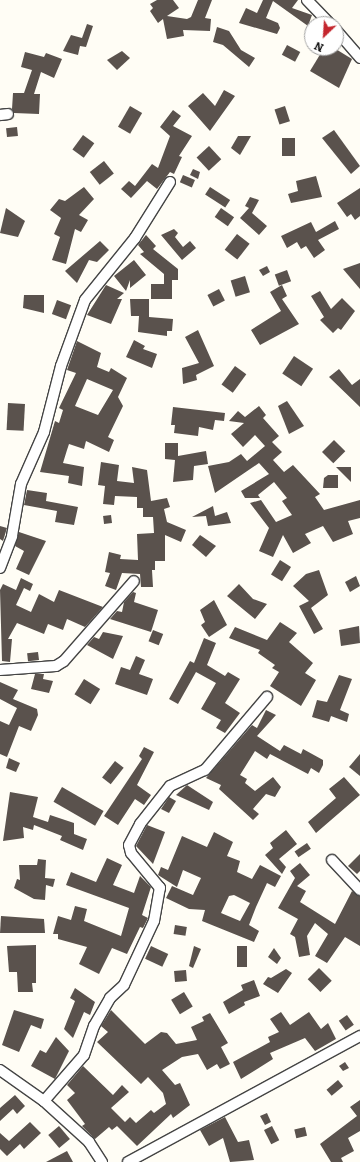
<!DOCTYPE html>
<html>
<head>
<meta charset="utf-8">
<style>
	body { margin:0 }
	#map { position:relative; width:360px; height:1162px; overflow:hidden; background:#fffdf5; font-family:Bitter,serif }
	div>[style] { position:absolute }
	[style*='--x'] { left:calc(var(--x)*1px); top:calc(var(--y)*1px); width:calc(var(--w)*1px); rotate:calc(var(--a)*1deg) }
	.building>* { inset:0; background:#5a524d; transform-origin:0 0 }
	.roads { filter:drop-shadow(1px 0 #444) drop-shadow(-1px 0 #444) drop-shadow(0 1px #444) drop-shadow(0 -1px #444) }
	.minor>* { height:10px; margin:-5px; padding:0 5px; transform-origin:5px; border-radius:5px; background:#fff }
	span { translate:-50% -50%; white-space:nowrap; text-align:center; line-height:1.15; -webkit-text-stroke:4px #fff; paint-order:stroke }
	.north { position:absolute; left:304px; top:16px; width:40px; height:40px; box-sizing:border-box; background:#fff; border:1px solid #a0a0a0; border-radius:50%; rotate:205deg; font-size:11px; font-weight:700; line-height:16px; text-align:center; color:#111 }
	.north::after { content:''; display:block; margin:auto; width:14px; height:18px; background:#c4262e; clip-path:polygon(50% 0,100% 100%,50% 72%,0 100%) }
</style>
</head>
<body>
<div id="map">
	<div class="building">
		<div style="clip-path:polygon(157px 0,173px 0,179px 8px,167px 16px,187px 19px,191px 17px,198px 0,212px 0,205px 18px,211px 19px,210px 31px,183px 30px,184px 36px,167px 39px,163px 19px,158px 23px,150px 11px,153px 8px,150px 4px)"></div>
		<div style="clip-path:polygon(263px 0,298px 0,292px 8px,312px 15px,308px 26px,273px 1px,266px 18px,278px 23px,280px 28px,277px 34px,239px 23px,246px 8px,257px 13px)"></div>
		<div style="clip-path:polygon(87px 24px,93px 26px,86px 47px,80px 46px,78px 55px,63px 51px,71px 35px,82px 38px)"></div>
		<div style="clip-path:polygon(217px 27px,229px 31px,241px 50px,255px 58px,249px 67px,223px 45px,213px 42px)"></div>
		<div style="left:287px;top:45px;width:15px;height:11px;rotate:28deg"></div>
		<div style="clip-path:polygon(324px 48px,334px 48px,352px 59px,339px 88px,310px 71px)"></div>
		<div style="clip-path:polygon(122px 51px,130px 58px,117px 70px,107px 60px)"></div>
		<div style="clip-path:polygon(25px 52px,44px 57px,46px 53px,62px 59px,54px 78px,41px 72px,34px 94px,40px 94px,39px 114px,14px 113px,12px 109px,13px 93px,24px 93px,32px 70px,21px 67px)"></div>
		<div style="clip-path:polygon(224px 90px,235px 96px,210px 131px,188px 106px,203px 93px,215px 106px)"></div>
		<div style="left:130px;top:106px;width:14px;height:24px;rotate:30deg"></div>
		<div style="left:285px;top:106px;width:16px;height:11px;rotate:72deg"></div>
		<div style="clip-path:polygon(173px 110px,181px 116px,173px 126px,192px 136px,179px 156px,182px 157px,174px 174px,170px 172px,157px 189px,147px 181px,131px 198px,121px 189px,129px 181px,135px 186px,152px 164px,158px 168px,170px 136px,160px 127px)"></div>
		<div style="left:17px;top:127px;width:9px;height:11px;rotate:84deg"></div>
		<div style="clip-path:polygon(334px 130px,360px 166px,351px 174px,322px 138px)"></div>
		<div style="left:83px;top:135px;width:14px;height:18px;rotate:36deg"></div>
		<div style="clip-path:polygon(238px 136px,251px 136px,240px 155px,231px 148px)"></div>
		<div style="left:282px;top:138px;width:13px;height:18px"></div>
		<div style="left:209px;top:146px;width:18px;height:17px;rotate:47deg"></div>
		<div style="left:104px;top:161px;width:16px;height:18px;rotate:52deg"></div>
		<div style="clip-path:polygon(193px 169px,200px 172px,198px 179px,190px 175px)"></div>
		<div style="left:183px;top:175px;width:13px;height:8px;rotate:23deg"></div>
		<div style="clip-path:polygon(316px 176px,322px 197px,291px 203px,288px 194px,298px 191px,296px 181px)"></div>
		<div style="clip-path:polygon(84px 187px,94px 199px,79px 215px,88px 220px,81px 232px,75px 229px,66px 264px,52px 260px,60px 237px,54px 234px,61px 218px,50px 210px,59px 199px,65px 201px)"></div>
		<div style="left:210px;top:187px;width:24px;height:9px;rotate:33deg"></div>
		<div style="clip-path:polygon(360px 188px,360px 216px,355px 220px,351px 214px,347px 217px,337px 203px)"></div>
		<div style="clip-path:polygon(250px 197px,259px 200px,252px 213px,267px 226px,259px 235px,240px 218px,249px 208px,245px 206px)"></div>
		<div style="clip-path:polygon(6px 208px,25px 221px,18px 237px,0 233px)"></div>
		<div style="left:221px;top:208px;width:16px;height:11px;rotate:35deg"></div>
		<div style="clip-path:polygon(335px 221px,339px 229px,318px 240px,325px 250px,314px 258px,306px 246px,301px 249px,297px 242px,287px 248px,281px 236px,311px 222px,316px 232px)"></div>
		<div style="clip-path:polygon(174px 229px,178px 233px,175px 237px,183px 247px,190px 241px,196px 248px,182px 260px,161px 235px)"></div>
		<div style="left:237px;top:234px;width:16px;height:20px;rotate:38deg"></div>
		<div style="clip-path:polygon(146px 235px,156px 246px,153px 249px,178px 269px,178px 280px,172px 280px,172px 299px,151px 299px,151px 284px,164px 284px,164px 274px,140px 254px,144px 252px,138px 245px)"></div>
		<div style="clip-path:polygon(100px 241px,109px 250px,97px 262px,89px 260px,77px 283px,65px 271px)"></div>
		<div style="clip-path:polygon(134px 260px,146px 275px,130px 288px,130px 280px,126px 291px,114px 276px)"></div>
		<div style="clip-path:polygon(360px 263px,360px 289px,343px 269px)"></div>
		<div style="clip-path:polygon(267px 266px,270px 272px,263px 276px,259px 270px)"></div>
		<div style="left:287px;top:270px;width:12px;height:13px;rotate:70deg"></div>
		<div style="left:245px;top:276px;width:17px;height:15px;rotate:73deg"></div>
		<div style="clip-path:polygon(106px 285px,124px 293px,117px 299px,122px 299px,111px 324px,87px 315px)"></div>
		<div style="clip-path:polygon(282px 285px,287px 296px,282px 299px,299px 324px,260px 345px,251px 330px,281px 311px,270px 292px)"></div>
		<div style="left:219px;top:289px;width:13px;height:13px;rotate:63deg"></div>
		<div style="clip-path:polygon(320px 291px,331px 309px,342px 298px,355px 311px,341px 330px,338px 328px,333px 333px,320px 320px,324px 317px,311px 296px)"></div>
		<div style="clip-path:polygon(24px 295px,44px 295px,44px 313px,23px 308px)"></div>
		<div style="clip-path:polygon(130px 299px,149px 299px,149px 317px,173px 319px,172px 331px,167px 331px,167px 336px,138px 332px,139px 316px,131px 316px)"></div>
		<div style="left:57px;top:300px;width:15px;height:15px;rotate:20deg"></div>
		<div style="clip-path:polygon(198px 330px,214px 366px,196px 375px,197px 380px,183px 384px,182px 368px,199px 363px,185px 337px)"></div>
		<div style="clip-path:polygon(134px 340px,145px 346px,143px 349px,157px 354px,152px 368px,126px 357px)"></div>
		<div style="clip-path:polygon(evenodd,77px 341px,101px 353px,97px 367px,109px 372px,111px 368px,127px 378px,118px 397px,123px 406px,108px 437px,114px 440px,109px 452px,86px 441px,84px 449px,69px 444px,67px 450px,63px 463px,84px 467px,82px 486px,68px 483px,69px 476px,40px 472px,55px 421px,59px 423px,63px 410px,59px 408px,76px 373px,67px 370px,77px 341px,87px 379px,113px 390px,98px 415px,75px 406px,87px 379px)"></div>
		<div style="left:294px;top:356px;width:23px;height:21px;rotate:34deg"></div>
		<div style="left:235px;top:366px;width:14px;height:23px;rotate:36deg"></div>
		<div style="clip-path:polygon(339px 369px,352px 385px,360px 379px,360px 407px,329px 377px)"></div>
		<div style="clip-path:polygon(287px 401px,304px 426px,289px 434px,278px 406px)"></div>
		<div style="left:8px;top:403px;width:17px;height:27px;rotate:3deg"></div>
		<div style="clip-path:polygon(259px 406px,266px 415px,263px 418px,279px 436px,272px 442px,282px 452px,273px 460px,284px 472px,293px 465px,320px 494px,315px 497px,324px 510px,360px 500px,360px 518px,348px 521px,353px 534px,333px 542px,323px 526px,305px 534px,311px 543px,293px 553px,283px 535px,273px 557px,259px 551px,269px 528px,250px 503px,261px 500px,276px 522px,292px 515px,282px 501px,287px 498px,274px 482px,258px 495px,260px 498px,245px 498px,241px 491px,269px 474px,259px 463px,215px 493px,208px 466px,229px 462px,241px 454px,247px 461px,265px 446px,255px 435px,243px 447px,231px 434px,244px 423px,229px 421px,238px 411px,245px 417px)"></div>
		<div style="clip-path:polygon(173px 407px,225px 413px,224px 421px,215px 420px,213px 430px,199px 427px,198px 436px,174px 433px,175px 425px,171px 425px)"></div>
		<div style="left:334px;top:440px;width:16px;height:17px;rotate:45deg"></div>
		<div style="clip-path:polygon(165px 443px,178px 443px,178px 456px,206px 451px,208px 464px,194px 466px,193px 480px,173px 482px,175px 460px,165px 459px)"></div>
		<div style="clip-path:polygon(101px 462px,119px 465px,117px 481px,134px 483px,132px 467px,147px 470px,151px 501px,167px 498px,170px 507px,164px 509px,167px 522px,186px 530px,181px 542px,165px 535px,165px 561px,155px 561px,155px 570px,152px 570px,153px 587px,141px 587px,140px 574px,122px 573px,116px 590px,105px 586px,110px 573px,105px 572px,109px 552px,121px 555px,120px 559px,138px 560px,137px 534px,154px 533px,153px 517px,143px 517px,143px 508px,137px 508px,137px 497px,115px 496px,114px 505px,103px 504px,105px 486px,98px 485px)"></div>
		<div style="clip-path:polygon(336px 467px,351px 467px,351px 482px)"></div>
		<div style="clip-path:polygon(328px 475px,338px 475px,338px 488px,323px 488px,324px 478px)"></div>
		<div style="clip-path:polygon(27px 490px,47px 493px,46px 501px,78px 507px,74px 525px,55px 522px,57px 511px,24px 505px)"></div>
		<div style="clip-path:polygon(213px 506px,215px 516px,227px 512px,231px 523px,208px 526px,206px 516px,192px 517px)"></div>
		<div style="left:111px;top:515px;width:8px;height:8px;rotate:83deg"></div>
		<div style="clip-path:polygon(0 526px,7px 528px,3px 541px,0 539px)"></div>
		<div style="clip-path:polygon(19px 532px,46px 541px,29px 575px,16px 569px,24px 551px,15px 546px)"></div>
		<div style="clip-path:polygon(200px 535px,216px 546px,206px 557px,192px 545px)"></div>
		<div style="left:280px;top:560px;width:13px;height:17px;rotate:32deg"></div>
		<div style="clip-path:polygon(319px 570px,328px 595px,311px 608px,323px 629px,314px 634px,299px 606px,309px 601px,293px 586px,306px 574px)"></div>
		<div style="clip-path:polygon(356px 576px,360px 586px,350px 592px,345px 582px)"></div>
		<div style="clip-path:polygon(21px 578px,33px 584px,30px 591px,24px 588px,16px 605px,31px 612px,39px 594px,54px 602px,59px 590px,103px 607px,85px 627px,67px 619px,63px 630px,48px 624px,44px 634px,17px 623px,8px 639px,12px 639px,10px 662px,2px 661px,0 590px,3px 584px,16px 590px)"></div>
		<div style="clip-path:polygon(239px 584px,253px 599px,267px 604px,255px 619px,227px 596px)"></div>
		<div style="clip-path:polygon(133px 592px,136px 593px,134px 602px,158px 610px,151px 632px,110px 619px,117px 611px,122px 612px,124px 602px)"></div>
		<div style="clip-path:polygon(214px 600px,227px 625px,209px 637px,201px 625px,205px 622px,200px 610px)"></div>
		<div style="clip-path:polygon(280px 622px,297px 633px,289px 642px,313px 663px,305px 673px,316px 680px,301px 706px,270px 686px,279px 672px,272px 668px,275px 665px,258px 653px,260px 650px,229px 638px,235px 627px,267px 640px)"></div>
		<div style="clip-path:polygon(359px 626px,360px 643px,341px 646px,339px 630px)"></div>
		<div style="left:153px;top:630px;width:11px;height:12px;rotate:22deg"></div>
		<div style="clip-path:polygon(103px 632px,123px 636px,113px 659px,87px 645px,94px 637px,99px 639px)"></div>
		<div style="clip-path:polygon(204px 638px,216px 643px,207px 665px,225px 676px,228px 672px,240px 679px,225px 703px,240px 713px,225px 733px,216px 728px,221px 720px,201px 709px,216px 683px,196px 672px,178px 704px,169px 699px,190px 661px,194px 663px)"></div>
		<div style="left:38px;top:652px;width:8px;height:11px;rotate:83deg"></div>
		<div style="clip-path:polygon(136px 656px,145px 660px,139px 674px,153px 679px,147px 695px,115px 684px,121px 667px,130px 670px)"></div>
		<div style="clip-path:polygon(35px 674px,44px 674px,43px 679px,53px 681px,49px 693px,31px 689px)"></div>
		<div style="clip-path:polygon(339px 675px,352px 679px,340px 710px,349px 714px,347px 722px,331px 716px,329px 722px,312px 717px,317px 700px,327px 702px)"></div>
		<div style="left:84px;top:679px;width:19px;height:18px;rotate:32deg"></div>
		<div style="clip-path:polygon(0 682px,18px 690px,13px 699px,37px 709px,38px 715px,31px 731px,19px 726px,7px 757px,0 754px,0 721px,9px 725px,17px 708px,0 699px)"></div>
		<div style="clip-path:polygon(266px 710px,276px 715px,257px 736px,280px 751px,284px 745px,301px 754px,303px 749px,323px 760px,323px 765px,319px 773px,311px 768px,308px 774px,270px 754px,267px 759px,255px 751px,240px 775px,247px 779px,245px 783px,255px 791px,273px 777px,281px 787px,275px 797px,266px 794px,253px 809px,259px 814px,253px 820px,219px 789px,221px 785px,206px 778px,252px 725px,257px 728px)"></div>
		<div style="clip-path:polygon(144px 747px,154px 752px,137px 785px,151px 795px,144px 805px,135px 799px,118px 825px,104px 816px,142px 759px,139px 756px)"></div>
		<div style="clip-path:polygon(360px 754px,360px 776px,349px 767px)"></div>
		<div style="clip-path:polygon(9px 758px,20px 763px,16px 772px,6px 768px)"></div>
		<div style="left:115px;top:761px;width:11px;height:21px;rotate:38deg"></div>
		<div style="clip-path:polygon(344px 777px,360px 795px,316px 833px,308px 822px,336px 798px,329px 789px)"></div>
		<div style="clip-path:polygon(187px 785px,213px 802px,209px 810px,176px 795px)"></div>
		<div style="left:62px;top:787px;width:48px;height:17px;rotate:30deg"></div>
		<div style="clip-path:polygon(10px 792px,38px 797px,33px 817px,48px 822px,50px 815px,74px 823px,74px 834px,87px 839px,83px 850px,60px 840px,62px 836px,34px 825px,33px 830px,23px 827px,24px 838px,3px 841px)"></div>
		<div style="clip-path:polygon(169px 797px,176px 801px,169px 813px,161px 809px)"></div>
		<div style="clip-path:polygon(147px 825px,165px 832px,153px 864px,136px 846px)"></div>
		<div style="clip-path:polygon(286px 830px,297px 844px,279px 859px,286px 867px,282px 874px,265px 855px,273px 848px,270px 843px)"></div>
		<div style="clip-path:polygon(evenodd,214px 832px,233px 842px,227px 856px,240px 861px,237px 872px,252px 879px,260px 865px,281px 876px,275px 887px,267px 883px,256px 907px,249px 925px,259px 931px,254px 942px,202px 921px,205px 910px,189px 909px,166px 898px,172px 886px,193px 895px,201px 878px,183px 870px,177px 887px,158px 875px,161px 867px,168px 870px,182px 836px,207px 847px,214px 832px,234px 895px,250px 903px,240px 921px,221px 913px,229px 896px,234px 895px)"></div>
		<div style="left:307px;top:843px;width:7px;height:15px;rotate:56deg"></div>
		<div style="clip-path:polygon(360px 854px,360px 871px,357px 874px,348px 866px)"></div>
		<div style="clip-path:polygon(107px 858px,122px 865px,113px 885px,134px 893px,140px 876px,151px 887px,142px 915px,148px 918px,143px 928px,140px 927px,127px 954px,112px 948px,99px 974px,79px 964px,87px 947px,58px 939px,58px 934px,53px 934px,58px 916px,71px 920px,75px 906px,87px 909px,84px 921px,121px 936px,129px 908px,66px 885px,71px 872px,96px 882px)"></div>
		<div style="clip-path:polygon(38px 859px,46px 860px,45px 878px,55px 879px,53px 887px,46px 885px,45px 900px,34px 899px,14px 888px,17px 879px,20px 880px,19px 865px,37px 865px)"></div>
		<div style="clip-path:polygon(300px 863px,310px 875px,297px 886px,306px 891px,300px 902px,335px 924px,352px 891px,360px 896px,360px 946px,345px 937px,327px 963px,315px 956px,328px 934px,315px 923px,307px 936px,310px 955px,299px 957px,295px 937px,290px 934px,298px 919px,278px 908px,295px 878px,290px 871px)"></div>
		<div style="clip-path:polygon(1px 916px,44px 919px,45px 933px,0 933px)"></div>
		<div style="left:175px;top:925px;width:12px;height:9px;rotate:9deg"></div>
		<div style="clip-path:polygon(36px 945px,36px 983px,32px 983px,33px 992px,18px 992px,17px 972px,9px 972px,7px 946px)"></div>
		<div style="left:151px;top:946px;width:19px;height:14px;rotate:25deg"></div>
		<div style="clip-path:polygon(194px 946px,201px 949px,193px 968px,189px 966px)"></div>
		<div style="left:237px;top:946px;width:10px;height:21px"></div>
		<div style="clip-path:polygon(274px 948px,281px 958px,277px 964px,268px 957px)"></div>
		<div style="left:319px;top:968px;width:18px;height:16px;rotate:45deg"></div>
		<div style="clip-path:polygon(286px 969px,292px 973px,278px 993px,263px 984px,268px 977px,271px 978px)"></div>
		<div style="left:186px;top:970px;width:11px;height:12px;rotate:85deg"></div>
		<div style="clip-path:polygon(254px 980px,260px 996px,244px 1002px,245px 1005px,229px 1014px,223px 1002px,243px 990px,241px 985px)"></div>
		<div style="clip-path:polygon(75px 988px,95px 1002px,90px 1015px,84px 1012px,73px 1038px,64px 1029px,75px 1001px,70px 998px)"></div>
		<div style="left:184px;top:992px;width:17px;height:15px;rotate:59deg"></div>
		<div style="clip-path:polygon(14px 1010px,44px 1019px,41px 1029px,31px 1025px,19px 1052px,2px 1045px)"></div>
		<div style="clip-path:polygon(111px 1010px,145px 1044px,161px 1032px,167px 1033px,176px 1044px,197px 1040px,191px 1027px,204px 1021px,202px 1017px,210px 1013px,228px 1043px,221px 1047px,230px 1064px,220px 1069px,217px 1064px,207px 1070px,198px 1054px,182px 1057px,162px 1070px,175px 1085px,180px 1083px,190px 1105px,173px 1118px,171px 1114px,137px 1146px,117px 1126px,112px 1130px,109px 1127px,95px 1139px,82px 1126px,85px 1124px,67px 1100px,75px 1093px,67px 1085px,83px 1066px,113px 1095px,122px 1085px,129px 1092px,111px 1108px,125px 1122px,130px 1117px,136px 1123px,151px 1110px,154px 1113px,166px 1104px,163px 1093px,148px 1077px,141px 1084px,97px 1042px,108px 1032px,101px 1026px)"></div>
		<div style="clip-path:polygon(281px 1012px,290px 1025px,309px 1012px,321px 1029px,328px 1023px,336px 1039px,315px 1051px,305px 1038px,270px 1053px,273px 1059px,241px 1079px,233px 1062px,270px 1042px,268px 1037px,279px 1032px,270px 1019px)"></div>
		<div style="left:347px;top:1015px;width:12px;height:10px;rotate:55deg"></div>
		<div style="clip-path:polygon(56px 1037px,69px 1051px,55px 1079px,31px 1066px,40px 1050px,46px 1053px)"></div>
		<div style="clip-path:polygon(345px 1062px,349px 1068px,343px 1071px,339px 1066px)"></div>
		<div style="left:338px;top:1080px;width:8px;height:15px;rotate:50deg"></div>
		<div style="clip-path:polygon(15px 1095px,25px 1106px,17px 1114px,13px 1109px,0 1121px,0 1108px)"></div>
		<div style="clip-path:polygon(360px 1100px,360px 1131px,348px 1138px,354px 1151px,341px 1158px,343px 1162px,331px 1162px,320px 1144px,357px 1116px,350px 1107px)"></div>
		<div style="clip-path:polygon(267px 1113px,271px 1122px,265px 1125px,260px 1116px)"></div>
		<div style="clip-path:polygon(225px 1117px,238px 1142px,249px 1140px,254px 1160px,230px 1162px,223px 1138px,209px 1146px,200px 1130px)"></div>
		<div style="clip-path:polygon(30px 1122px,41px 1133px,24px 1149px,20px 1144px,7px 1156px,0 1149px,0 1133px,9px 1141px)"></div>
		<div style="left:59px;top:1126px;width:17px;height:14px;rotate:50deg"></div>
		<div style="left:272px;top:1126px;width:16px;height:9px;rotate:63deg"></div>
		<div style="left:305px;top:1127px;width:9px;height:11px;rotate:77deg"></div>
		<div style="clip-path:polygon(67px 1151px,73px 1162px,46px 1162px)"></div>
	</div>
	<div class="roads">
		<div class="minor">
			<div style="--x:307;--y:0;--w:33;--a:46"></div>
			<div style="--x:336;--y:30;--w:37;--a:49"></div>
			<div style="--x:0;--y:115;--w:8;--a:-7"></div>
			<div style="--x:0;--y:568;--w:34;--a:-69"></div>
			<div style="--x:12;--y:536;--w:53;--a:-80.2"></div>
			<div style="--x:21;--y:484;--w:57;--a:-66.1"></div>
			<div style="--x:44;--y:432;--w:68;--a:-75.6"></div>
			<div style="--x:61;--y:366;--w:70;--a:-70"></div>
			<div style="--x:85;--y:300;--w:80;--a:-51.1"></div>
			<div style="--x:135;--y:238;--w:66;--a:-58"></div>
			<div style="--x:0;--y:670;--w:56;--a:-4.1"></div>
			<div style="--x:56;--y:666;--w:9;--a:-32"></div>
			<div style="--x:64;--y:661;--w:106;--a:-48.8"></div>
			<div style="--x:332;--y:860;--w:41;--a:47"></div>
			<div style="--x:0;--y:1070;--w:54;--a:35.2"></div>
			<div style="--x:44;--y:1101;--w:61;--a:42.3"></div>
			<div style="--x:89;--y:1142;--w:24;--a:57"></div>
			<div style="--x:44;--y:1101;--w:61;--a:-49"></div>
			<div style="--x:84;--y:1055;--w:31;--a:-71"></div>
			<div style="--x:94;--y:1026;--w:32;--a:-60"></div>
			<div style="--x:110;--y:998;--w:19;--a:-43"></div>
			<div style="--x:124;--y:985;--w:71;--a:-64.9"></div>
			<div style="--x:154;--y:921;--w:34;--a:-80"></div>
			<div style="--x:160;--y:888;--w:45;--a:-129.6"></div>
			<div style="--x:131;--y:853;--w:8;--a:-104"></div>
			<div style="--x:129;--y:845;--w:24;--a:-62"></div>
			<div style="--x:140;--y:824;--w:48;--a:-51.7"></div>
			<div style="--x:170;--y:786;--w:38;--a:-25"></div>
			<div style="--x:205;--y:770;--w:96;--a:-49.7"></div>
			<div style="--x:128;--y:1162;--w:264;--a:-28.5"></div>
		</div>
	</div>
	<div class="north">N</div>
</div>
</body>
</html>
